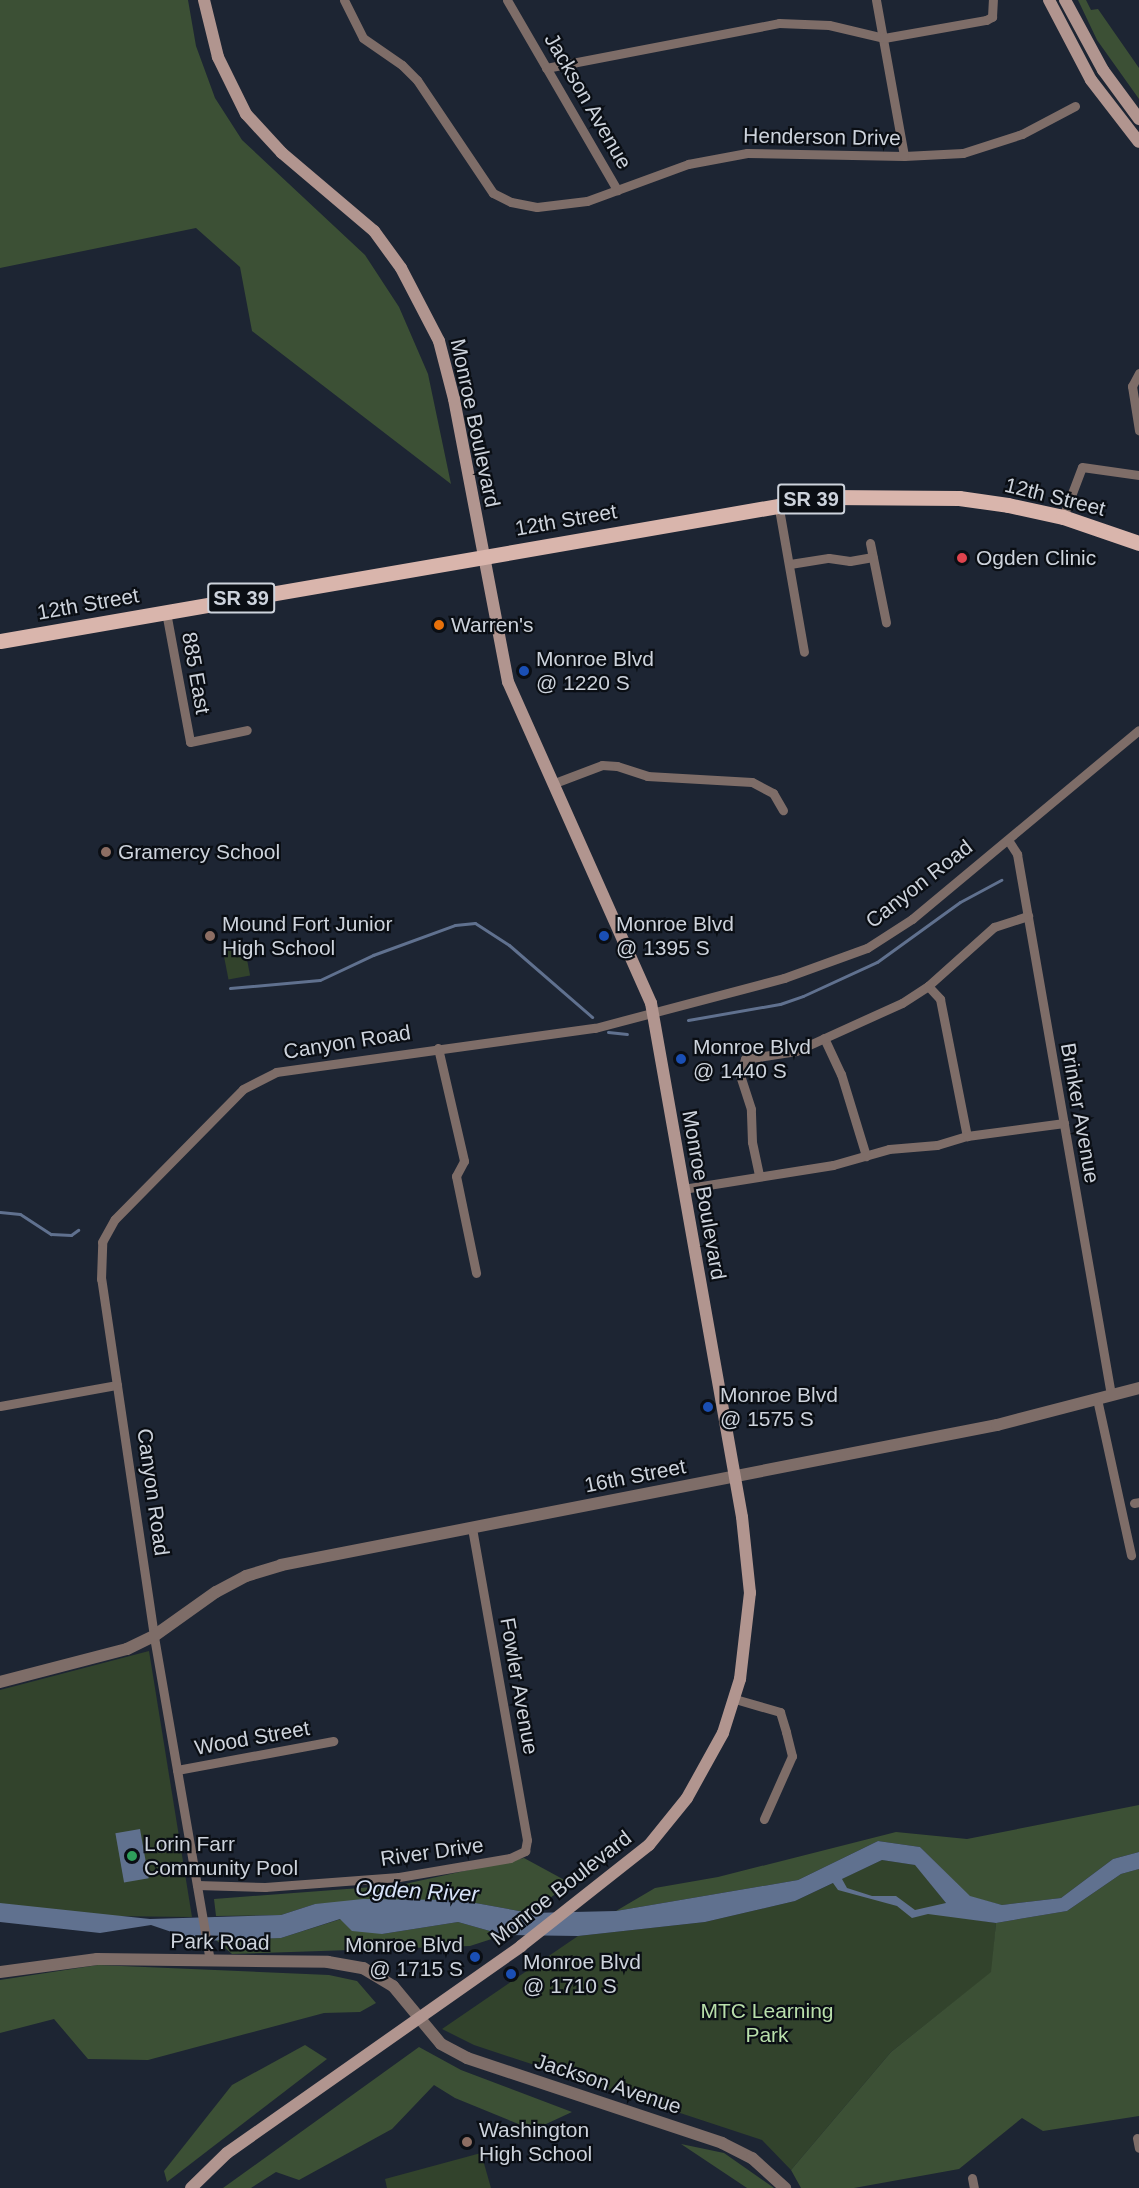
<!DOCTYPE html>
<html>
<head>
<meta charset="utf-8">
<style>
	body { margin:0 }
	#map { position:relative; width:1139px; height:2188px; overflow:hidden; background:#1d2533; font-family:Helvetica,sans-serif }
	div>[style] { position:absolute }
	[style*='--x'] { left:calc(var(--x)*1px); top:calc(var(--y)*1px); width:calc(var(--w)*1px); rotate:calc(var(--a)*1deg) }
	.green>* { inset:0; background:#32432c; transform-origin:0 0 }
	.forest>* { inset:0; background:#3c5035 }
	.water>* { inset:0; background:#60718f; transform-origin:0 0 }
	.stream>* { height:3px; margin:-1.5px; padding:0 1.5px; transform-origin:1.5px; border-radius:1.5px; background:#60718f }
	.minor>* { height:9px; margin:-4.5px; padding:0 4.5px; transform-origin:4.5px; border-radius:4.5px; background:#7e6d68 }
	.tertiary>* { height:12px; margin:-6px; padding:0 6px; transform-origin:6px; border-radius:6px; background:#7e6d68 }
	.secondary>* { height:12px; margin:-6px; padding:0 6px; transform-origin:6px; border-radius:6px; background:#b1958f }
	.primary>* { height:15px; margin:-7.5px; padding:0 7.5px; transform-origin:7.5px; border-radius:7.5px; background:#d9b5ac }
	.dots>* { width:16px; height:16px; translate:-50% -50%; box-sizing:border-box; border:3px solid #0a0e14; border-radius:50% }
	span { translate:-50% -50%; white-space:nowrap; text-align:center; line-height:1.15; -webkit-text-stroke:4.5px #0a0e14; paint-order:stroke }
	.shield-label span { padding:2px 4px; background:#0a0e14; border:2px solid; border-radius:4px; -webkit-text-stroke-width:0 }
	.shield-label { font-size:20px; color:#cdd3dc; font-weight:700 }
	.street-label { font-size:21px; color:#cdd3dc }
	.poi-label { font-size:21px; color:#cdd3dc }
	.left { translate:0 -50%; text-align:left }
	.right { translate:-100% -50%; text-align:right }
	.park-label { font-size:21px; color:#b9dfab }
	.water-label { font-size:22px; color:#d7e3f9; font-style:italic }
</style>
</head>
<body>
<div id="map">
	<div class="green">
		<div style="left:244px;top:944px;width:32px;height:22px;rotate:79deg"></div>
		<div style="clip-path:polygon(149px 1651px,192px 1917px,105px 1916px,0 1904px,0 1690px)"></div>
		<div style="clip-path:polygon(882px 1860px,916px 1865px,957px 1917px,996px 1923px,992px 1972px,891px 2052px,791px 2170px,762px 2140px,474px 2045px,442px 2029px,578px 1936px,705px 1922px,795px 1901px)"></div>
		<div style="clip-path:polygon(481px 2153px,491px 2188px,387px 2188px,385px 2179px)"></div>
	</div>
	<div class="forest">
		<div style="clip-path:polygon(0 0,188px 0,196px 46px,215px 98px,242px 140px,365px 255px,399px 307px,428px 374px,451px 484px,252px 331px,240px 267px,196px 228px,0 268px)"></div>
		<div style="clip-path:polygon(1078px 0,1086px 0,1091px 10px,1098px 9px,1139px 68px,1139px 99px,1097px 40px)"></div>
		<div style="clip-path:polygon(1139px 1805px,1139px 1852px,1113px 1859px,1061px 1898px,1002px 1905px,970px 1897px,920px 1847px,878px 1841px,798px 1880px,616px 1911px,655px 1888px,718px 1877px,896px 1832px,967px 1839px)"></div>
		<div style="clip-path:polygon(524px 1858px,570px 1883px,530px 1913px,459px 1900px,315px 1904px,281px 1915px,216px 1916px,214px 1899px,400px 1885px)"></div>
		<div style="clip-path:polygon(1139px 1869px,1139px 2116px,1043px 2131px,1022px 2118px,959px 2169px,854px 2188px,801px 2188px,791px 2170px,891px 2052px,991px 1972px,996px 1923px,1067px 1911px,1121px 1874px)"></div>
		<div style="clip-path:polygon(341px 1919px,382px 1934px,458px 1922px,504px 1935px,470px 1946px,232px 1954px,216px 1940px,281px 1938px)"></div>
		<div style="clip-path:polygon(98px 1965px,329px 1975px,357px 1981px,376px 2003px,360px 2012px,324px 2013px,148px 2060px,88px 2059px,54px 2019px,0 2033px,0 1980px)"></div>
		<div style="clip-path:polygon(305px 2045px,327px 2059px,167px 2182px,164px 2171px,232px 2085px)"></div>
		<div style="clip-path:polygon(419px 2047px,461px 2070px,572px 2112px,533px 2130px,455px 2098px,434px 2085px,392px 2129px,299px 2180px,276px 2172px,251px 2188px,223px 2188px)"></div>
		<div style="clip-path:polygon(681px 2144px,724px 2153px,774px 2188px,747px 2188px)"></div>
	</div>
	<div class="water">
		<div style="left:140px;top:1829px;width:50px;height:25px;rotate:80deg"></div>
		<div style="clip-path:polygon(evenodd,878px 1841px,920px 1847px,970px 1896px,1002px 1905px,1061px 1898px,1113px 1859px,1139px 1852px,1139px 1869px,1121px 1874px,1067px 1911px,996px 1923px,928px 1914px,912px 1918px,897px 1906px,838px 1890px,833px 1883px,795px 1901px,705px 1922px,578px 1936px,504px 1935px,458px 1922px,382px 1934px,352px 1931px,340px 1919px,281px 1938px,198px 1941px,151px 1925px,100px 1933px,0 1922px,0 1903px,150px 1919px,281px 1915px,315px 1904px,363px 1899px,459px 1900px,530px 1913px,616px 1911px,798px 1880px,878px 1841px,882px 1860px,915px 1865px,946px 1903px,915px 1910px,896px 1896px,872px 1896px,847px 1888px,842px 1879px,882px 1860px)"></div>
	</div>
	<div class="stream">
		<div style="--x:230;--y:988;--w:90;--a:-5.1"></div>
		<div style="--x:320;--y:980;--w:59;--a:-25.3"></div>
		<div style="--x:373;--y:955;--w:87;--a:-20.1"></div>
		<div style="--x:455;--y:925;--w:20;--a:-6"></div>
		<div style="--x:475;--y:923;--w:40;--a:32.9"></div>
		<div style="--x:509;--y:945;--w:110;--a:40.9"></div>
		<div style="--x:688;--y:1020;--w:93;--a:-9.9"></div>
		<div style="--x:780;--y:1004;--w:24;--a:-19"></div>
		<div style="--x:803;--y:996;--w:81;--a:-24.7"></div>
		<div style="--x:877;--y:962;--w:102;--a:-35.9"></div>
		<div style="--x:960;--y:902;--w:47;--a:-28.2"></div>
		<div style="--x:608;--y:1032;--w:19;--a:6"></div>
		<div style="--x:0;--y:1212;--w:20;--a:6"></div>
		<div style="--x:20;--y:1214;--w:37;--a:33"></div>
		<div style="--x:51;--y:1234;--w:20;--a:3"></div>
		<div style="--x:71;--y:1235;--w:9;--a:-36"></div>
	</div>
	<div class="minor">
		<div style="--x:344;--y:0;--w:42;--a:63.4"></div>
		<div style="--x:363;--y:38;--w:47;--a:34.7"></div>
		<div style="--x:402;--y:65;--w:21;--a:45"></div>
		<div style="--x:417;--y:80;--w:136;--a:56.1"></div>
		<div style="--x:493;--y:193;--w:20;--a:27"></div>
		<div style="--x:511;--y:202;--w:26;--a:11"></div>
		<div style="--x:537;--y:207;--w:50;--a:-6.8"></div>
		<div style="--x:587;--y:201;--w:108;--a:-20.1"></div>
		<div style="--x:688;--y:164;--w:60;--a:-10.6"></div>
		<div style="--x:747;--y:153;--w:157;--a:1.1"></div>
		<div style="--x:904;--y:156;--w:59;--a:-2.9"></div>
		<div style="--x:963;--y:153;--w:62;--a:-17.9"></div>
		<div style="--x:1022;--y:134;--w:60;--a:-27.8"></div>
		<div style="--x:507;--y:0;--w:220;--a:59.9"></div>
		<div style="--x:876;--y:0;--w:158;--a:79.8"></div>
		<div style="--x:546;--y:68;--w:237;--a:-10.9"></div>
		<div style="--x:779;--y:23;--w:50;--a:2.3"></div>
		<div style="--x:829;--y:25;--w:57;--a:13.3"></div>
		<div style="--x:884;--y:38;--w:104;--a:-10"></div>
		<div style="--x:986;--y:20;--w:7;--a:-27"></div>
		<div style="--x:992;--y:17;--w:17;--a:-87"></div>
		<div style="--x:1139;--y:373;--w:15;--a:118"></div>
		<div style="--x:1132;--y:386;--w:45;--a:81"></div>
		<div style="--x:778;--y:503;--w:151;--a:80.1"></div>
		<div style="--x:1063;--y:517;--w:53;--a:-69.2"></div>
		<div style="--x:1082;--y:467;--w:58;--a:8"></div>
		<div style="--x:870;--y:543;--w:81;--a:78.6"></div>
		<div style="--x:790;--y:564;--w:39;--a:-9"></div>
		<div style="--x:829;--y:558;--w:21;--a:8"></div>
		<div style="--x:850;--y:561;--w:23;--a:-10"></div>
		<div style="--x:166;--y:612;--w:132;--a:79.5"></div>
		<div style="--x:190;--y:742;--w:58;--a:-11.9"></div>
		<div style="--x:552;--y:784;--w:53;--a:-20.8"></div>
		<div style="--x:602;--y:765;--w:15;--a:4"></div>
		<div style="--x:617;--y:766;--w:32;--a:18"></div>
		<div style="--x:647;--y:776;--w:105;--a:3.3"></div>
		<div style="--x:752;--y:782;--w:24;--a:28"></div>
		<div style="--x:773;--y:793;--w:20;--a:60"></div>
		<div style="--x:1008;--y:840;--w:17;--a:57"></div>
		<div style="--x:1017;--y:854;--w:549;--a:80.14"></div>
		<div style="--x:928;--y:986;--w:18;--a:47"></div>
		<div style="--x:940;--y:999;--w:140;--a:78.9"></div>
		<div style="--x:824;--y:1038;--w:40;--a:65"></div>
		<div style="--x:841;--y:1074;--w:86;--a:73"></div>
		<div style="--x:438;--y:1048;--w:116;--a:77"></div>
		<div style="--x:464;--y:1161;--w:17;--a:118"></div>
		<div style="--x:456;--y:1176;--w:99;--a:78.3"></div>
		<div style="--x:759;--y:1175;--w:34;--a:-102"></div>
		<div style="--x:752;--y:1142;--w:33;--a:-92"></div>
		<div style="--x:751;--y:1109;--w:36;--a:-108"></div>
		<div style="--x:740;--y:1075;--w:17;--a:-73"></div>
		<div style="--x:745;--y:1059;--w:52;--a:-8.9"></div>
		<div style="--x:796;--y:1051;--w:116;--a:-24.4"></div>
		<div style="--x:902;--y:1003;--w:31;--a:-33"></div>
		<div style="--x:928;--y:986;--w:89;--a:-41.8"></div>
		<div style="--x:994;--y:927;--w:36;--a:-18"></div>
		<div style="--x:683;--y:1189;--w:152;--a:-9.1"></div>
		<div style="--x:833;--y:1165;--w:58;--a:-15.9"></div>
		<div style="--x:889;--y:1149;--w:48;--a:-4.8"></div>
		<div style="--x:937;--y:1145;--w:31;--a:-17"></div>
		<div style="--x:967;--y:1136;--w:98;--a:-7.6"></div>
		<div style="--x:1097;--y:1399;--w:160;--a:77.7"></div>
		<div style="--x:0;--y:1406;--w:119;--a:-10.2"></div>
		<div style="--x:1134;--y:1503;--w:5;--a:-11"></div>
		<div style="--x:735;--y:1699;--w:47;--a:16.1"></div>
		<div style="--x:780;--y:1712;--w:21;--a:73"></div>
		<div style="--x:786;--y:1732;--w:25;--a:76"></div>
		<div style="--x:792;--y:1756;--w:69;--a:114"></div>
		<div style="--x:177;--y:1770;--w:159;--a:-10.5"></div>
		<div style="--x:197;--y:1885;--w:68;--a:1.7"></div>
		<div style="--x:265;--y:1887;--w:134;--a:-4.3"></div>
		<div style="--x:399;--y:1877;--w:113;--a:-9.7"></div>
		<div style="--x:510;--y:1858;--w:17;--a:-25"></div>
		<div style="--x:525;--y:1851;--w:11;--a:-80"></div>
		<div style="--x:527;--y:1840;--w:317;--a:-100"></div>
		<div style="--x:210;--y:1961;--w:330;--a:-99.8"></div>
		<div style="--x:154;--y:1636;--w:361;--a:-98.4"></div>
		<div style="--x:101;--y:1279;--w:37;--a:-88"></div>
		<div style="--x:102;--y:1242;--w:26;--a:-61"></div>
		<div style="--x:115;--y:1219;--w:182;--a:-45.4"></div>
		<div style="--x:243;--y:1089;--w:37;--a:-27"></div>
		<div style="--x:276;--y:1072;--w:322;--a:-7.9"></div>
		<div style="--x:595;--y:1028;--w:196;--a:-14.8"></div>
		<div style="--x:784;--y:978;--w:88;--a:-19.9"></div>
		<div style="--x:867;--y:948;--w:54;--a:-32.8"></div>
		<div style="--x:912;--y:919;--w:295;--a:-39.8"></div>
		<div style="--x:1137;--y:2138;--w:10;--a:79"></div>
		<div style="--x:972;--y:2178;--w:10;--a:79"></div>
	</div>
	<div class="tertiary">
		<div style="--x:0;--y:1682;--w:131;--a:-14.6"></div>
		<div style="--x:127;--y:1649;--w:30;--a:-26"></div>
		<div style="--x:154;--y:1636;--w:76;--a:-35.4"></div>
		<div style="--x:216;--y:1592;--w:34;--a:-28"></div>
		<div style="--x:246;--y:1576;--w:37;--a:-17"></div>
		<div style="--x:281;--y:1565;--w:730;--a:-11.06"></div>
		<div style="--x:997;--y:1425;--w:147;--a:-14.6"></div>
		<div style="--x:0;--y:1972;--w:98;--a:-7.6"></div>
		<div style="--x:97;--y:1959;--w:231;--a:0.7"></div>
		<div style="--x:328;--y:1962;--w:36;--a:10"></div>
		<div style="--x:363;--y:1968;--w:35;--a:31"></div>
		<div style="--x:393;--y:1986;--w:75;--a:50.4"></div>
		<div style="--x:441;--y:2044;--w:30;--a:28"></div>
		<div style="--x:467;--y:2058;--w:269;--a:18.4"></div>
		<div style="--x:722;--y:2143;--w:34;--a:27"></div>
		<div style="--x:752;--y:2158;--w:45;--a:42.3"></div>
	</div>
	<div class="secondary">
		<div style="--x:1049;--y:0;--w:90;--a:62.3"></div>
		<div style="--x:1091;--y:80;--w:78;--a:52.3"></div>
		<div style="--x:1065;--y:0;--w:80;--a:61.5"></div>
		<div style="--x:1103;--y:70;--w:61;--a:53.7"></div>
		<div style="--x:191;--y:2188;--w:50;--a:-44.2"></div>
		<div style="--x:227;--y:2153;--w:360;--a:-35.1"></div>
		<div style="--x:521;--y:1946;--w:163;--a:-38.3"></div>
		<div style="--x:649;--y:1845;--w:60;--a:-51"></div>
		<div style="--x:687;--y:1798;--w:74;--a:-61"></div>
		<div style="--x:723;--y:1733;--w:57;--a:-72.5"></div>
		<div style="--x:740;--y:1679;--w:87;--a:-83.4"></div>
		<div style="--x:750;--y:1593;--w:76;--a:-96"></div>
		<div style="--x:742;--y:1517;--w:522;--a:-100.04"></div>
		<div style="--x:651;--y:1003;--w:351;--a:-114"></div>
		<div style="--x:508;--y:682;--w:288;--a:-100.8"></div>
		<div style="--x:454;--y:399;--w:60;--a:-104.5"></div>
		<div style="--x:439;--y:341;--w:82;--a:-117.5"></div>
		<div style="--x:401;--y:268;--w:46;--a:-126.1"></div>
		<div style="--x:374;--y:231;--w:121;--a:-139.7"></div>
		<div style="--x:282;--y:153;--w:53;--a:-132.7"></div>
		<div style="--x:246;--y:114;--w:64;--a:-116.2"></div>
		<div style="--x:218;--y:57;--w:59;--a:-103.8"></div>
	</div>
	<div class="primary">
		<div style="--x:0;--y:641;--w:841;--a:-9.85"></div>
		<div style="--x:829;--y:497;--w:130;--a:0.4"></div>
		<div style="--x:959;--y:498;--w:49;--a:8.1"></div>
		<div style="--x:1008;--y:505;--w:56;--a:12.3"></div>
		<div style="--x:1063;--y:517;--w:80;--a:18.9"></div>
	</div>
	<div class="dots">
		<div style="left:962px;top:558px;background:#e0444e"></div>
		<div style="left:439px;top:625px;background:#e8710a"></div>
		<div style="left:524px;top:671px;background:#1a4fb4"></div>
		<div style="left:106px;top:852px;background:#8d6e63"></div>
		<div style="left:210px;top:936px;background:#8d6e63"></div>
		<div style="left:604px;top:936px;background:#1a4fb4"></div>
		<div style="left:681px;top:1059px;background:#1a4fb4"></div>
		<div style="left:708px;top:1407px;background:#1a4fb4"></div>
		<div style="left:132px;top:1856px;background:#2e9e5b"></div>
		<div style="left:475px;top:1957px;background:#1a4fb4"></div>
		<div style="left:511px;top:1974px;background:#1a4fb4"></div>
		<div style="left:467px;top:2142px;background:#8d6e63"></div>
	</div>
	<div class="shield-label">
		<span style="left:811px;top:499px">SR 39</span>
		<span style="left:241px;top:598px">SR 39</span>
	</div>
	<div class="street-label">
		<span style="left:588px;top:101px;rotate:60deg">Jackson Avenue</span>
		<span style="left:822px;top:137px;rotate:1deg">Henderson Drive</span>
		<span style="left:475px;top:423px;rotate:78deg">Monroe Boulevard</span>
		<span style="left:1055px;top:497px;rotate:14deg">12th Street</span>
		<span style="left:566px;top:520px;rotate:-10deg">12th Street</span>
		<span style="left:88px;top:604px;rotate:-10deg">12th Street</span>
		<span style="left:196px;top:673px;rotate:80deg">885 East</span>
		<span style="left:919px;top:884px;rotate:-38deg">Canyon Road</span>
		<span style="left:347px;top:1042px;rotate:-9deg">Canyon Road</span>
		<span style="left:1080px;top:1113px;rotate:80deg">Brinker Avenue</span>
		<span style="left:704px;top:1195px;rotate:80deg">Monroe Boulevard</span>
		<span style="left:635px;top:1476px;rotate:-11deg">16th Street</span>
		<span style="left:153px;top:1492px;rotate:82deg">Canyon Road</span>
		<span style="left:519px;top:1686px;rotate:80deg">Fowler Avenue</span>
		<span style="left:252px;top:1738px;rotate:-10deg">Wood Street</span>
		<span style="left:432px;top:1852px;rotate:-8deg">River Drive</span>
		<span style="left:561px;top:1888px;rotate:-38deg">Monroe Boulevard</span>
		<span style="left:220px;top:1942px;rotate:1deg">Park Road</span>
		<span style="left:608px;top:2084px;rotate:18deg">Jackson Avenue</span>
	</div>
	<div class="poi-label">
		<span class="left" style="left:976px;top:558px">Ogden Clinic</span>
		<span class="left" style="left:451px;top:625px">Warren's</span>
		<span class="left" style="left:536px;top:671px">Monroe Blvd<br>@ 1220 S</span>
		<span class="left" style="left:118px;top:852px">Gramercy School</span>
		<span class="left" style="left:222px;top:936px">Mound Fort Junior<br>High School</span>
		<span class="left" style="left:616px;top:936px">Monroe Blvd<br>@ 1395 S</span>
		<span class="left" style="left:693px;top:1059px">Monroe Blvd<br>@ 1440 S</span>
		<span class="left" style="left:720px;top:1407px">Monroe Blvd<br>@ 1575 S</span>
		<span class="left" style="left:144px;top:1856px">Lorin Farr<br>Community Pool</span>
		<span class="right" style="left:463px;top:1957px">Monroe Blvd<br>@ 1715 S</span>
		<span class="left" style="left:523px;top:1974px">Monroe Blvd<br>@ 1710 S</span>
		<span class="left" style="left:479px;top:2142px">Washington<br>High School</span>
	</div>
	<div class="park-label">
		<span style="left:767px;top:2023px">MTC Learning<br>Park</span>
	</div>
	<div class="water-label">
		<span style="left:417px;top:1891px;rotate:3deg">Ogden River</span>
	</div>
</div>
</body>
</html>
